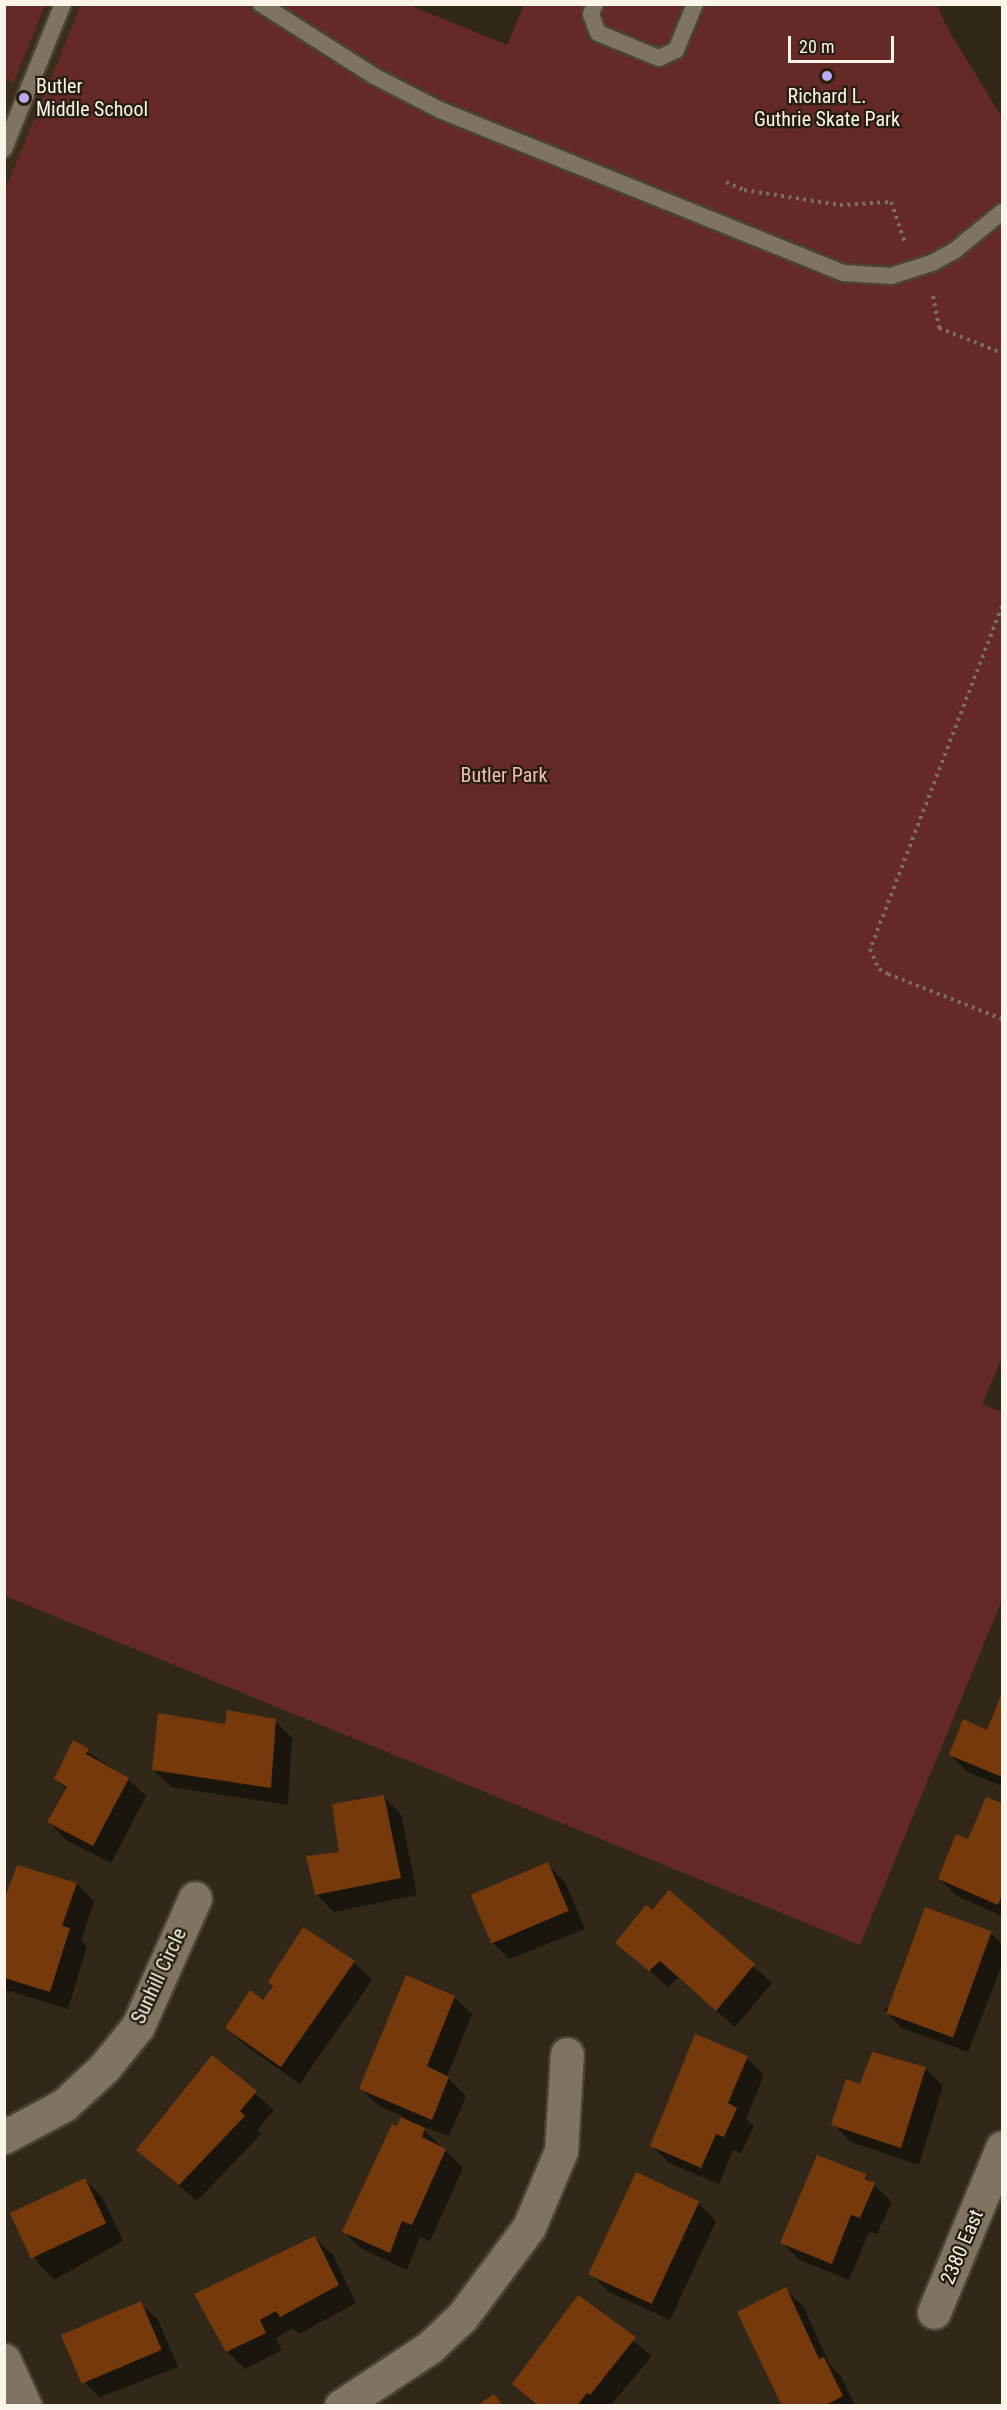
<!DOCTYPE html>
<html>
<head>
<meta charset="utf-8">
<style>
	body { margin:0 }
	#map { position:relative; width:1007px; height:2410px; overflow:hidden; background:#312819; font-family:"Roboto Condensed",sans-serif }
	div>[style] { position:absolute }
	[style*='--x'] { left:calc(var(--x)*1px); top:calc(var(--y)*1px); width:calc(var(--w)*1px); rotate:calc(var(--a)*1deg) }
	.built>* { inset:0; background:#3b2e18 }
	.green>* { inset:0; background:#652928 }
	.shadow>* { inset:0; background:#0007 }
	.building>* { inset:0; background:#75390c; transform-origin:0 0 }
	.path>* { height:4px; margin-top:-2px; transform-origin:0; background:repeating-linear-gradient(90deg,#787163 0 3px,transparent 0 7.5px) }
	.roads { filter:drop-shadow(2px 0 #4a4336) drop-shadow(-2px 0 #4a4336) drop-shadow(0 2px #4a4336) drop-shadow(0 -2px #4a4336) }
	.service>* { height:16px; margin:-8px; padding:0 8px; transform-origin:8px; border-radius:8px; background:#7f7462 }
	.minor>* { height:33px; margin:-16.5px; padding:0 16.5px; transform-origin:16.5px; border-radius:16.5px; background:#7f7462 }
	.dots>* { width:16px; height:16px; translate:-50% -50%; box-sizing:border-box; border:3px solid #271e0f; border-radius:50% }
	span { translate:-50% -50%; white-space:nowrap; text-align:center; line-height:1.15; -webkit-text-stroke:4.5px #271e0f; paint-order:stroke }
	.poi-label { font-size:20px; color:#faf4ea }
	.left { translate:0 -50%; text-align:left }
	.park-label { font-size:20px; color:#f2bdb9 }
	.street-label { font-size:20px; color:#faf4ea }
	.frame { position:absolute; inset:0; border:6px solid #faf4ea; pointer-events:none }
	.scale { position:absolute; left:788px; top:36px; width:106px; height:27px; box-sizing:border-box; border:3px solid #faf4ea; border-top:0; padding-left:8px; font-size:18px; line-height:21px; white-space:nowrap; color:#faf4ea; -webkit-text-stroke:4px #271e0f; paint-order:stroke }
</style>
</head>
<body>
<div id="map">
	<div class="built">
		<div style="clip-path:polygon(5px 5px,81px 5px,5px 192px)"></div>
	</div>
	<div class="green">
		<div style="clip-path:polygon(4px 5px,45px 5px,13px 83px,5px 79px)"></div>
		<div style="clip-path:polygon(81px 5px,409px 5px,507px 45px,524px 5px,937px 5px,949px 31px,1002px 117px,1002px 1358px,982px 1404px,1002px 1412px,1002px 1600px,860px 1945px,5px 1596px,4px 193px)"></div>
	</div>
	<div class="shadow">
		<div style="clip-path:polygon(1002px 1697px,1002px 1786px,968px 1772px,950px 1755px,988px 1732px)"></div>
		<div style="clip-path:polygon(275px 1721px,292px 1738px,288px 1805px,171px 1787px,153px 1769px,226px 1726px)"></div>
		<div style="clip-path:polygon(73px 1742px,128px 1779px,146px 1796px,111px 1863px,66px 1840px,49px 1822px,67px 1790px,56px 1779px)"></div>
		<div style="clip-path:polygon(384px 1797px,401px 1814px,417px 1895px,334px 1912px,316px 1894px)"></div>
		<div style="clip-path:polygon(987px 1799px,1002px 1805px,1002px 1916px,957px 1896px,940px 1879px,969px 1841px)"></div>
		<div style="clip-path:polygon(547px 1864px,565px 1882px,585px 1929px,509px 1959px,492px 1942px)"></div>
		<div style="clip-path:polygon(77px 1884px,94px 1901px,81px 1940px,87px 1946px,68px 2009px,6px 1990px,4px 1901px)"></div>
		<div style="clip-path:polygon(669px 1892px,772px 1983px,735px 2027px,678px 1978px,668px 1987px,617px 1943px)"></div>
		<div style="clip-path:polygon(304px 1929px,354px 1962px,372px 1980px,300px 2084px,245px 2045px,227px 2028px,263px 2002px)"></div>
		<div style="clip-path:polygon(991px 1933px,1002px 1944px,1002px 1965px,968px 2052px,902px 2028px,884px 2010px)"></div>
		<div style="clip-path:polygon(454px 1997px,472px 2014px,447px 2077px,466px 2096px,449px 2136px,402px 2119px,424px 2130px,463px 2168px,430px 2241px,420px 2237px,407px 2270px,362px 2249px,344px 2232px,403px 2116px,379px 2106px,361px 2089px)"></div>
		<div style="clip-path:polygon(213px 2057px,274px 2110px,257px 2130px,261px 2134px,197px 2201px,138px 2150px)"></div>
		<div style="clip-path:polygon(747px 2058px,764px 2075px,746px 2119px,754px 2126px,741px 2153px,733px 2150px,719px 2184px,669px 2163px,652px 2146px)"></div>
		<div style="clip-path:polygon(925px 2068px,943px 2086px,919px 2165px,851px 2142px,833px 2124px,861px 2086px)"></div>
		<div style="clip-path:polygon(865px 2176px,892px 2202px,877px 2234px,869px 2232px,849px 2280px,800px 2260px,782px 2243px)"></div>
		<div style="clip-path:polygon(85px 2180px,102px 2197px,123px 2241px,54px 2280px,37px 2262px,13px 2216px)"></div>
		<div style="clip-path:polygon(698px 2203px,716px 2221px,670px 2320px,609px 2292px,591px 2274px)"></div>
		<div style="clip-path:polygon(315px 2238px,333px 2255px,356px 2303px,299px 2334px,293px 2328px,276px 2338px,282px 2350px,245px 2369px,227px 2351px)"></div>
		<div style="clip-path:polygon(785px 2289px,803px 2306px,830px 2365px,841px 2376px,855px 2406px,784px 2406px)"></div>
		<div style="clip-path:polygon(578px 2297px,652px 2356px,610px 2406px,536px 2406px,514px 2384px)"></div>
		<div style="clip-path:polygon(140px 2303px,158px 2320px,178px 2367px,100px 2397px,82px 2380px)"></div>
	</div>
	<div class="building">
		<div style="clip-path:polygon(1002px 1693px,1002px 1777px,949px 1755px,963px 1719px,987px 1730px)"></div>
		<div style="clip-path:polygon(227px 1710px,276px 1719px,271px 1788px,152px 1770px,158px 1713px,225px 1724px)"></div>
		<div style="clip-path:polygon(73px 1740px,89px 1749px,86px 1754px,129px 1778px,93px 1846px,47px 1822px,67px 1787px,54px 1779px)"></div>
		<div style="clip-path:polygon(384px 1795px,401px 1878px,315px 1895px,306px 1856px,339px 1852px,332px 1804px)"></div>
		<div style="clip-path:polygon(986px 1797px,1002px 1803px,1002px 1895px,998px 1905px,938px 1879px,956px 1834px,968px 1839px)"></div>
		<div style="left:548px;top:1862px;width:53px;height:84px;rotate:67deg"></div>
		<div style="clip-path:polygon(17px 1865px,77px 1883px,62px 1926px,70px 1928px,50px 1992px,4px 1978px,4px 1900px)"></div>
		<div style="clip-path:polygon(669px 1890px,755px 1964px,716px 2011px,660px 1961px,649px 1971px,615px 1943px,646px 1905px,652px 1910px)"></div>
		<div style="left:925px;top:1907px;width:71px;height:113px;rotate:20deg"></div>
		<div style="clip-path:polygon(303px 1927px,355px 1961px,281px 2067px,225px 2028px,250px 1990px,263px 2000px,273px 1986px,268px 1982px)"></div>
		<div style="clip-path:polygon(406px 1975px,455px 1996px,427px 2066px,449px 2077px,432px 2120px,359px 2089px)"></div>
		<div style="clip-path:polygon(695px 2034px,748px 2056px,728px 2103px,737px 2108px,724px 2137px,716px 2134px,701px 2168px,650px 2146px)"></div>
		<div style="clip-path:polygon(872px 2052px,926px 2067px,901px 2148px,831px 2125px,846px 2079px,860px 2084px)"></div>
		<div style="clip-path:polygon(212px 2055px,257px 2091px,240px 2111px,245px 2116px,179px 2185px,136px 2150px)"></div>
		<div style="clip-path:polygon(401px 2117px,425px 2128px,422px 2137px,446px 2149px,412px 2225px,402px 2221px,390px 2253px,342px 2232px,392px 2124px,397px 2126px)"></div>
		<div style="clip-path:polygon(817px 2155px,866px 2174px,865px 2179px,875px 2183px,860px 2218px,851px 2215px,832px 2264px,780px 2243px)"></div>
		<div style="left:636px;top:2172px;width:70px;height:113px;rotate:25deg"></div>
		<div style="left:85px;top:2178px;width:50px;height:83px;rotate:65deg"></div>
		<div style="clip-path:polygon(315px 2236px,339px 2285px,280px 2317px,276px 2311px,260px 2320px,266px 2333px,226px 2352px,194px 2294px)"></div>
		<div style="clip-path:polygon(786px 2287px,819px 2359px,824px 2357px,843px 2396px,824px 2406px,782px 2406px,737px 2312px)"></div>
		<div style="clip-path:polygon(578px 2295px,636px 2337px,590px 2395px,587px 2393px,577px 2406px,538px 2406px,512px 2384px)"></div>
		<div style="left:141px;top:2301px;width:53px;height:87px;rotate:67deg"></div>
		<div style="clip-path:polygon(494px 2394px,503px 2406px,478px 2406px,482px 2402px)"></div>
	</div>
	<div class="path">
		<div style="--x:726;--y:182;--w:20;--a:24"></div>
		<div style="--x:744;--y:190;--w:97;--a:8.9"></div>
		<div style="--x:840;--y:205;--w:51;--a:-3.4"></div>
		<div style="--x:891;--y:202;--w:43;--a:71.1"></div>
		<div style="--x:933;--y:296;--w:33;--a:79"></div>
		<div style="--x:939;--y:328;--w:68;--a:21.6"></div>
		<div style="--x:1002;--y:606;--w:368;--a:111"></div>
		<div style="--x:870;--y:949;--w:22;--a:66"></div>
		<div style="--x:879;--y:969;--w:10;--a:29"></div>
		<div style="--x:888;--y:974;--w:123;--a:21.5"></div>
		<div style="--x:4;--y:1192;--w:4;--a:90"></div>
	</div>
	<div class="roads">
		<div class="service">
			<div style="--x:261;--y:4;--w:134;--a:32.5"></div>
			<div style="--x:374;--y:76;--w:74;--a:27.3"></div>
			<div style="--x:440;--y:110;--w:436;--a:22"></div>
			<div style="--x:844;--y:273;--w:47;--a:3.7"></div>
			<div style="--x:891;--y:276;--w:43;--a:-17.6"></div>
			<div style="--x:932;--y:263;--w:25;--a:-29"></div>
			<div style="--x:954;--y:251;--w:62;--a:-39.1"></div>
			<div style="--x:595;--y:4;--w:11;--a:112"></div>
			<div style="--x:591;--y:14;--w:20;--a:70"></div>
			<div style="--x:598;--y:33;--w:66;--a:22.3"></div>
			<div style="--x:659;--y:58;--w:19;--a:-25"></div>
			<div style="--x:676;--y:50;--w:50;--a:-67.6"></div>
			<div style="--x:4;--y:149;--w:157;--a:-67.9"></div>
		</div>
		<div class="minor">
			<div style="--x:4;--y:2137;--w:68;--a:-28.1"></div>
			<div style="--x:64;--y:2105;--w:54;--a:-42.8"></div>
			<div style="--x:104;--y:2068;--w:54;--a:-51"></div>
			<div style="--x:138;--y:2026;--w:140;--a:-66"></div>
			<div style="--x:934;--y:2312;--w:178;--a:-67.5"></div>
			<div style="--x:4;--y:2360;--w:51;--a:65.5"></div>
			<div style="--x:341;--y:2406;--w:107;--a:-33.5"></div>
			<div style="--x:430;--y:2347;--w:44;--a:-43.2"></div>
			<div style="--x:462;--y:2317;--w:112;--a:-53.3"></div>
			<div style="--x:529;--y:2227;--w:82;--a:-67.2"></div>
			<div style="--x:561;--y:2151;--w:97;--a:-86.5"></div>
		</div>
	</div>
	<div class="dots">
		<div style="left:827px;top:76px;background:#bea9f4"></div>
		<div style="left:24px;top:98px;background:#bea9f4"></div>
	</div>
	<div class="poi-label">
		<span class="left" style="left:36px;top:98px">Butler<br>Middle School</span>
		<span style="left:827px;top:108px">Richard L.<br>Guthrie Skate Park</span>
	</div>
	<div class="park-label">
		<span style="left:504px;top:775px">Butler Park</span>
	</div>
	<div class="street-label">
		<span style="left:159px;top:1976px;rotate:-65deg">Sunhill Circle</span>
		<span style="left:962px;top:2247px;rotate:-67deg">2380 East</span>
	</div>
	<div class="frame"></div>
	<div class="scale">20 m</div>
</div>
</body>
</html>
